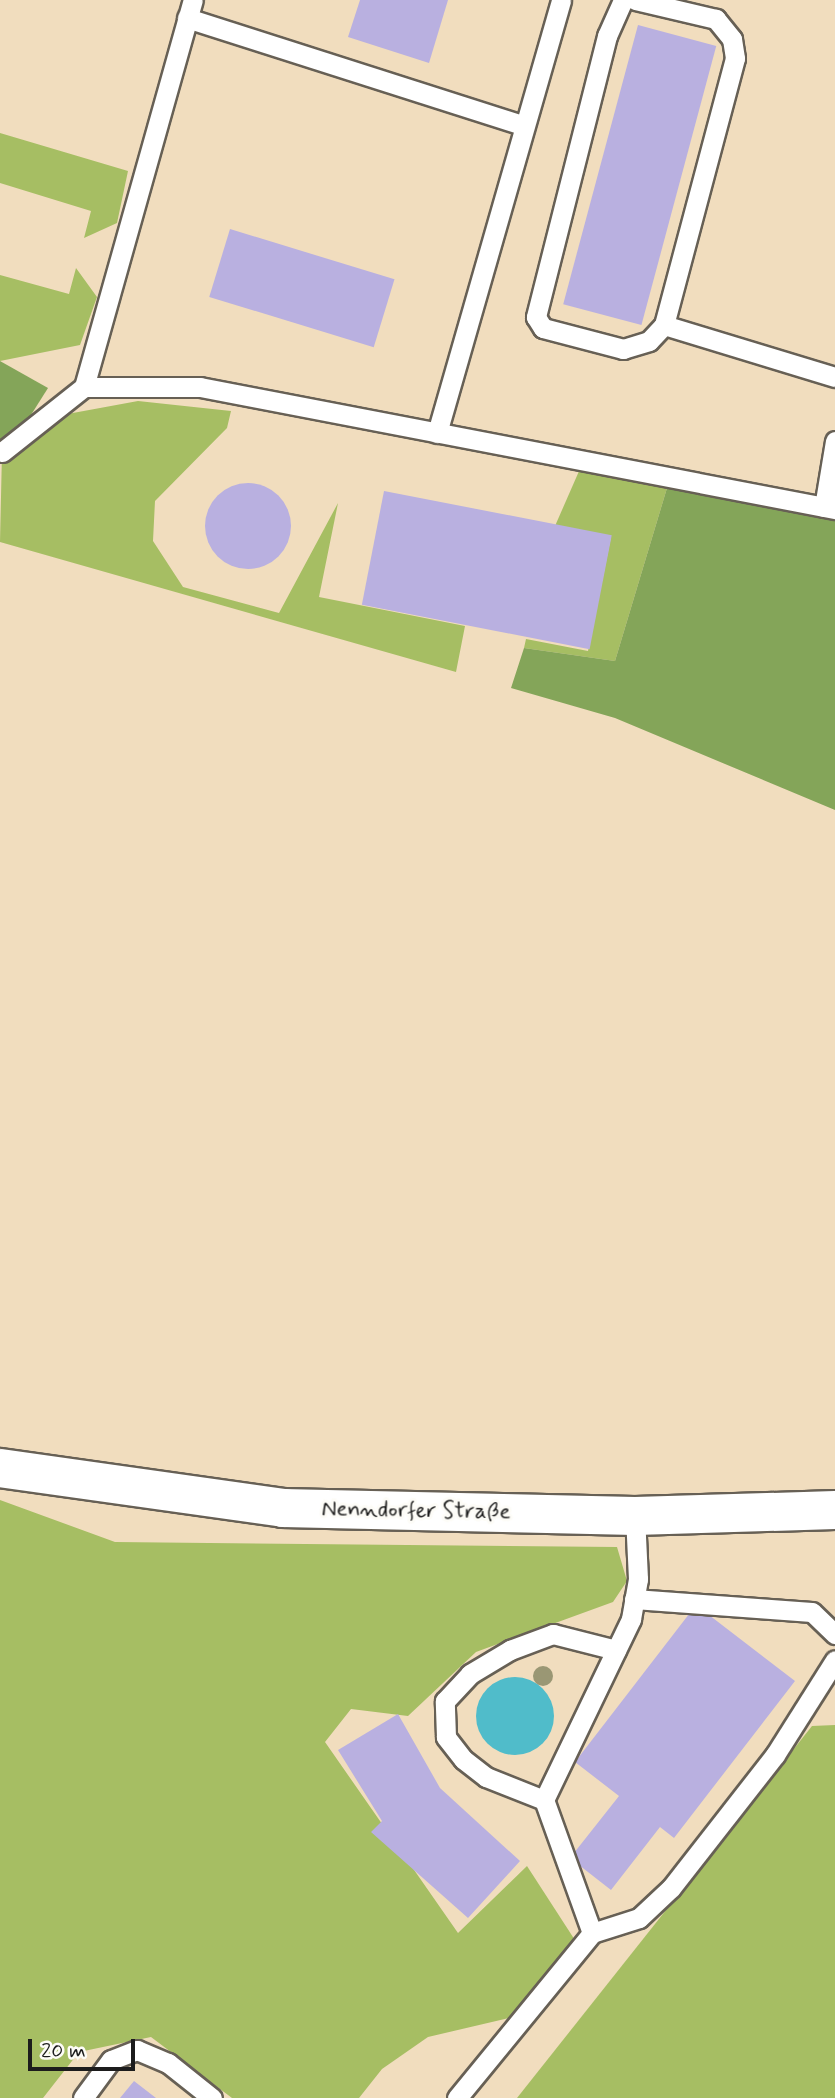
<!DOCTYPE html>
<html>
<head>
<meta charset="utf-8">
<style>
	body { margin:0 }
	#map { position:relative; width:835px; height:2098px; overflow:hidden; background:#f1ddbe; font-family:Mynerve,sans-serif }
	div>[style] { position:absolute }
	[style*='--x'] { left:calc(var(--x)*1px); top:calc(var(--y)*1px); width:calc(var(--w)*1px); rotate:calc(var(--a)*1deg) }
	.green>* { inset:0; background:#a6be63 }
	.forest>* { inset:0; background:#84a559 }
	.water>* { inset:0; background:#50bcca }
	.round { border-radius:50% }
	.building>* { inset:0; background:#b9b0e0; transform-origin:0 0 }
	.roads { filter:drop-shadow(2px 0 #676055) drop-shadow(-2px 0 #676055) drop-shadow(0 2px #676055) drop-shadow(0 -2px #676055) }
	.service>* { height:19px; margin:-9.5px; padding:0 9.5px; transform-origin:9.5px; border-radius:9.5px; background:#fff }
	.tertiary>* { height:38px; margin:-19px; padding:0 19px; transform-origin:19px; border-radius:19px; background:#fff }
	.trees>* { width:20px; height:20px; margin:-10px; border-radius:50%; background:#9a9774 }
	span { translate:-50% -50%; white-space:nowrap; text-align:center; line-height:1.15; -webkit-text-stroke:6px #fdfcf7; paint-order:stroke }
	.street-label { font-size:23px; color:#1c1c1c }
	.scale { position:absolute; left:28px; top:2039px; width:107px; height:32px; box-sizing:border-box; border:4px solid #1c1c1c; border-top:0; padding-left:9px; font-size:21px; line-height:24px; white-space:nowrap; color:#1c1c1c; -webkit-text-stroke:5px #fdfcf7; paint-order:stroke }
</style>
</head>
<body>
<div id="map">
	<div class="green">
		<div style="clip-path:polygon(0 133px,128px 171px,117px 223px,84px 238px,91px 211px,0 183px)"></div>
		<div style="clip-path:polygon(76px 268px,97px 297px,80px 345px,0 361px,0 275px,69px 294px)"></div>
		<div style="clip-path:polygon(138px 401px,231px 411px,227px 428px,155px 501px,153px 541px,183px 587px,279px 613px,338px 503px,319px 597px,465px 626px,456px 672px,0 542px,2px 452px,62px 415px)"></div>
		<div style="clip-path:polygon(583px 462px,670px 478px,615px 661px,524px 648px,526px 639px,588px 651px,611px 537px,555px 526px)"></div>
		<div style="clip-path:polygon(0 1500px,115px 1542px,617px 1547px,627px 1581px,613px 1602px,476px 1652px,408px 1716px,351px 1709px,325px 1742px,458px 1933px,527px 1866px,582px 1951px,513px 2017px,428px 2037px,382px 2069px,359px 2098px,232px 2098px,151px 2037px,79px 2052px,43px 2098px,0 2098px)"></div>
		<div style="clip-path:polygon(835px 1725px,835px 2098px,517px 2098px,812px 1726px)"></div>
	</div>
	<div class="forest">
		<div style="clip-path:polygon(0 361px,48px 388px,0 464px)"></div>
		<div style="clip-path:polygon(670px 478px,835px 509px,835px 810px,615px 718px,511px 688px,524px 648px,615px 661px)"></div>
	</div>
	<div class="water">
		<div class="round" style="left:476px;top:1677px;width:78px;height:78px"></div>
	</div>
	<div class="building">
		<div style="clip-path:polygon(360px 0,448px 0,429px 63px,348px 37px)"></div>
		<div style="left:638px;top:25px;width:81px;height:289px;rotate:15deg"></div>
		<div style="left:230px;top:229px;width:172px;height:71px;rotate:17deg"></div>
		<div class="round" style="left:205px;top:483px;width:86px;height:86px"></div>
		<div style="left:384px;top:491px;width:232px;height:116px;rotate:11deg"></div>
		<div style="clip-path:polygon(696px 1605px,795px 1681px,674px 1838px,660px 1827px,611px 1890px,570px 1858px,619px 1796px,575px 1762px)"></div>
		<div style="clip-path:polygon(398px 1714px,440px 1788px,520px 1861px,468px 1918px,371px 1832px,382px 1821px,338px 1750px)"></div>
		<div style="clip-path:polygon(134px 2081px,156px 2098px,120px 2098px)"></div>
	</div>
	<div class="roads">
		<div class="service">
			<div style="--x:623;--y:0;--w:39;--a:114"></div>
			<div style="--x:607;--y:36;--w:290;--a:104.2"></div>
			<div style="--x:536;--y:317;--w:13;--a:58"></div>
			<div style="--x:543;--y:328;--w:83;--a:14.7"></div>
			<div style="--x:623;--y:349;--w:27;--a:-17"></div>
			<div style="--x:649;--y:341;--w:22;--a:-47"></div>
			<div style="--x:664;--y:325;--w:276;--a:-75.1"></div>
			<div style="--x:735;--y:58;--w:19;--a:-99"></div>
			<div style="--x:732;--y:39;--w:26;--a:-129"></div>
			<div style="--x:716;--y:19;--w:83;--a:-166.8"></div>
			<div style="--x:187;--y:18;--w:353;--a:17.7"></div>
			<div style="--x:664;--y:325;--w:179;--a:16.9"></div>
			<div style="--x:84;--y:387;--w:402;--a:-74.3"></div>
			<div style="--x:437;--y:433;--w:450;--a:-74"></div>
			<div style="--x:2;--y:452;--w:105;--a:-38.4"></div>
			<div style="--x:84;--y:387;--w:116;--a:0"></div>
			<div style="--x:200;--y:387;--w:647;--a:10.88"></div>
			<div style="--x:824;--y:507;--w:67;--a:-80.5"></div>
			<div style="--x:634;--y:1599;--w:178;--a:4.2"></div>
			<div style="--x:812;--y:1612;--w:32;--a:44"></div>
			<div style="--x:544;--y:1800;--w:62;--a:-158.4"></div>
			<div style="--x:486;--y:1777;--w:29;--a:-142"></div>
			<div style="--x:463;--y:1759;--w:28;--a:-128"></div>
			<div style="--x:446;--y:1737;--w:36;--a:-92"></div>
			<div style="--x:445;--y:1701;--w:37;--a:-47"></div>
			<div style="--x:470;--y:1674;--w:47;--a:-31"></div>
			<div style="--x:510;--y:1650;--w:46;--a:-20.4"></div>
			<div style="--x:553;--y:1634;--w:65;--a:14.3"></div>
			<div style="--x:592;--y:1933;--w:49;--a:-17.7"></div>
			<div style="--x:639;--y:1918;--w:44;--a:-43.2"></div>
			<div style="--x:671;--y:1888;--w:169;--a:-52"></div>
			<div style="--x:775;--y:1755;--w:112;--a:-57.7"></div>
			<div style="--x:83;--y:2098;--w:47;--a:-53.6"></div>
			<div style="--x:111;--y:2060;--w:28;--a:-21"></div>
			<div style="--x:137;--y:2050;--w:34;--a:23"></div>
			<div style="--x:168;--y:2063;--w:56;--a:38.5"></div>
			<div style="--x:457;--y:2098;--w:213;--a:-50.7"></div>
			<div style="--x:592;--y:1933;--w:141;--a:-109.8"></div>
			<div style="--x:544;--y:1800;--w:201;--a:-64.3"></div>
			<div style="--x:631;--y:1619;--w:41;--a:-80.1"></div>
			<div style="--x:638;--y:1579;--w:63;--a:-92.7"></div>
		</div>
		<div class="tertiary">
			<div style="--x:0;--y:1468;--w:286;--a:8"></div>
			<div style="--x:283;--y:1508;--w:352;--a:1.3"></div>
			<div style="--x:635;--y:1516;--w:200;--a:-1.7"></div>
		</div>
	</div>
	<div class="trees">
		<div style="left:543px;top:1676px"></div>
	</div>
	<div class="street-label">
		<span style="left:416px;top:1511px;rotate:1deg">Nenndorfer Straße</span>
	</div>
	<div class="scale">20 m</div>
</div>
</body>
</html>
